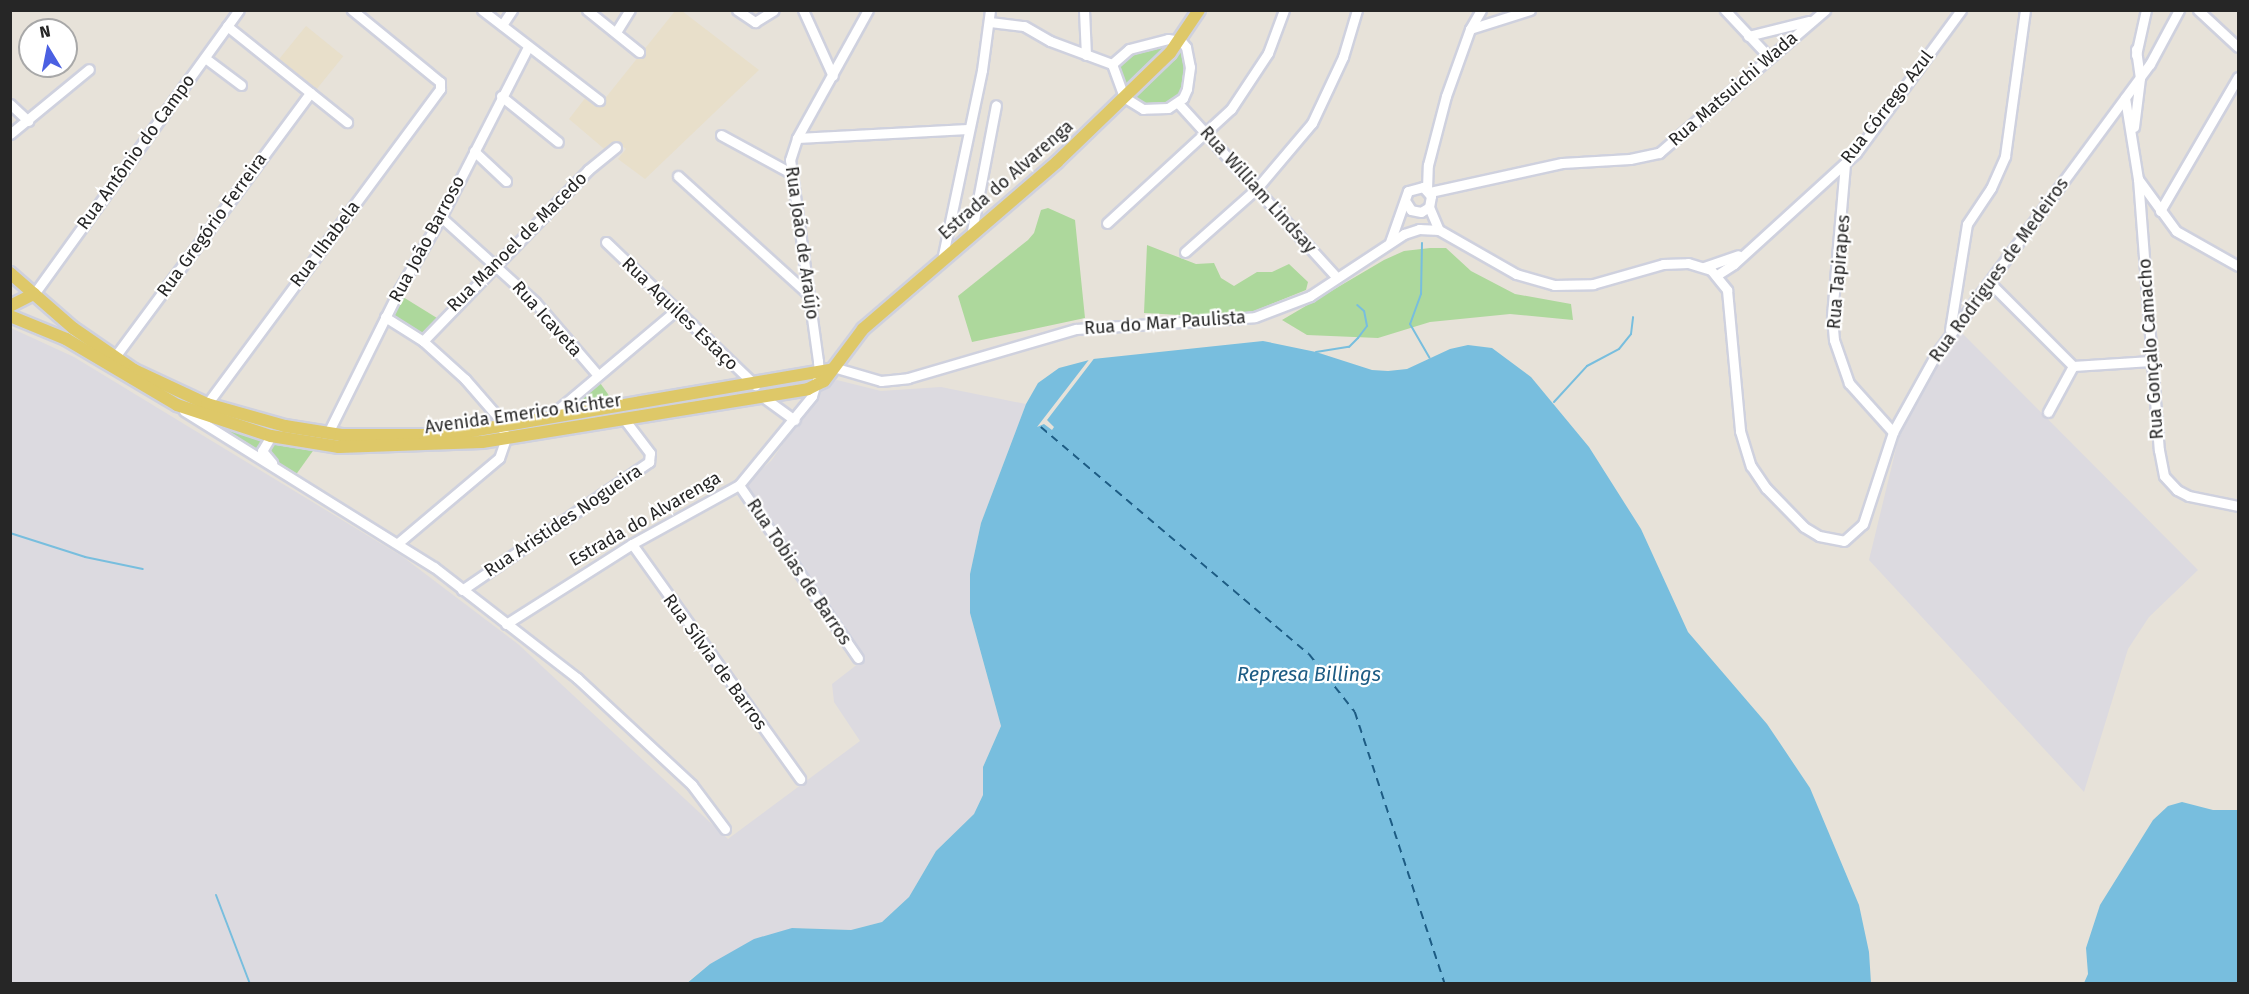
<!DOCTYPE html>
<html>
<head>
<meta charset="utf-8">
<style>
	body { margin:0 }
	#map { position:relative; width:2249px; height:994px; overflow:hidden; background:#e7e2d9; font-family:"Fira Sans",sans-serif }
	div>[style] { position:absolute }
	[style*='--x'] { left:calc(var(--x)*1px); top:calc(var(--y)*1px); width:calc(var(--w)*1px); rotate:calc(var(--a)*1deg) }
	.industrial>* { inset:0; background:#dcdae0 }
	.education>* { inset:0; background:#e8dfca; transform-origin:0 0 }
	.green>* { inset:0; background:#add89c }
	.water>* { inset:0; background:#78bede }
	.pier>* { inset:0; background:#e7e2d9 }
	.stream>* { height:2px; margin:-1px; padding:0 1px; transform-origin:1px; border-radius:1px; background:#78bede }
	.ferry>* { height:1.5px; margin-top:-0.75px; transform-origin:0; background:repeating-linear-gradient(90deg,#1d5c84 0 8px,transparent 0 14px) }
	.roads { filter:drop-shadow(2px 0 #cfd1de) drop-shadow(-2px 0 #cfd1de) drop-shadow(0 2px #cfd1de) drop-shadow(0 -2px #cfd1de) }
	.minor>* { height:9px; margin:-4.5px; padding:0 4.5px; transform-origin:4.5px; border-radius:4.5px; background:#fff }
	.major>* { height:12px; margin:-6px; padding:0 6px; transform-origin:6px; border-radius:6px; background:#dec868 }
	span { translate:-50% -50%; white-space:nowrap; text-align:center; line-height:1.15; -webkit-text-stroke:4.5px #fff; paint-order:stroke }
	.street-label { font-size:18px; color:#262626 }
	.water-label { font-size:20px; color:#1d5c84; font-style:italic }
	.frame { position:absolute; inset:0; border:12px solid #262626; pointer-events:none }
	.north { position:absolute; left:18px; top:18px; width:60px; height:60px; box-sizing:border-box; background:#fff; border:2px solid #a8a8a8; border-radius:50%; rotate:350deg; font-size:16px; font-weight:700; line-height:24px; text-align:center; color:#262626 }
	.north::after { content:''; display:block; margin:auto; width:21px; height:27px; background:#4b60e2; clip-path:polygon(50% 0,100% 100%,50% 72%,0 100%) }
</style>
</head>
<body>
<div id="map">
	<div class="industrial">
		<div style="clip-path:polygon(11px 328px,74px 357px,403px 557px,518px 644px,728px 839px,860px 741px,834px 702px,832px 684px,863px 660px,743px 486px,771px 461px,823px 387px,837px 380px,881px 391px,941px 387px,1026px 404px,981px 523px,970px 574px,970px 613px,1001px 726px,983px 767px,983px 795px,974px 814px,936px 851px,909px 897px,882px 922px,851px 930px,792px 928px,710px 964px,686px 983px,11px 984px)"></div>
		<div style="clip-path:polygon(1962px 333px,2198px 570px,2149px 617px,2128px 649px,2084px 792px,1869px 560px,1901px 428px,1925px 380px)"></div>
	</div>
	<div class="education">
		<div style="clip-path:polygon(675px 11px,682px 11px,759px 70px,645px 179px,618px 159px,626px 149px,619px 143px,609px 153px,569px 119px,586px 97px,599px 106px)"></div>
		<div style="left:306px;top:26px;width:48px;height:49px;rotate:39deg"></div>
	</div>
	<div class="green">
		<div style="clip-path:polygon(1171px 42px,1178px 45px,1185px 56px,1182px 90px,1174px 101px,1158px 107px,1143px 107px,1128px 96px,1118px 72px,1121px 63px,1129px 54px,1149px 45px)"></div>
		<div style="clip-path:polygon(1048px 208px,1075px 220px,1085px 318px,972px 342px,958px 296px,1028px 240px,1034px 233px,1041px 210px)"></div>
		<div style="clip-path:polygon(1147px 245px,1196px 264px,1214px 263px,1221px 278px,1234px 286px,1257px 272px,1272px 272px,1289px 264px,1308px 282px,1306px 290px,1254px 311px,1214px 317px,1144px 313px)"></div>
		<div style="clip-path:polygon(1430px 248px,1446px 248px,1471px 271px,1515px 294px,1571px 304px,1573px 320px,1510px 314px,1430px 322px,1378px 338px,1307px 335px,1282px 320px,1384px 260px,1404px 251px)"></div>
		<div style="clip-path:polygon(403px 297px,437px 318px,418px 337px,392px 317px)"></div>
		<div style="clip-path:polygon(598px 380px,615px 404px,557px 414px)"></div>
		<div style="clip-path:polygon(196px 415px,315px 448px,295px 476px)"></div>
	</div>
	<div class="water">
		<div style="clip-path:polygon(1263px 341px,1316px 352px,1372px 370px,1388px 371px,1407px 369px,1450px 349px,1468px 345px,1492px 348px,1531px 377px,1589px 447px,1641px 529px,1688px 632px,1767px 724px,1810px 788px,1859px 905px,1869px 952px,1871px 983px,686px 984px,710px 964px,754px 939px,792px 928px,851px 930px,882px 922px,909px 897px,936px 851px,974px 814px,983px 795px,983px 767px,1001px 726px,970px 613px,970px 574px,981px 523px,1026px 404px,1038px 383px,1059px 368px,1093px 359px)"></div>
		<div style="clip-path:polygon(2182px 802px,2213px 810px,2238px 810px,2238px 983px,2084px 983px,2088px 974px,2086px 948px,2100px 905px,2153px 820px,2168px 806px)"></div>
	</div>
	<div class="pier">
		<div style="clip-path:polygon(1096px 356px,1047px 420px,1054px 427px,1052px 430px,1044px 424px,1037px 427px,1091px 357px)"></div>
	</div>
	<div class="stream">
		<div style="--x:1422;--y:243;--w:51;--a:91.1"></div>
		<div style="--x:1421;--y:294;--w:32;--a:110"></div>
		<div style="--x:1410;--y:324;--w:39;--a:60"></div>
		<div style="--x:1316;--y:352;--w:33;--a:-9"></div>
		<div style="--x:1349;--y:347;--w:13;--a:-45"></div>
		<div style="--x:1358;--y:338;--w:15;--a:-53"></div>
		<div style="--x:1367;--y:326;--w:15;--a:-101"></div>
		<div style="--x:1364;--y:311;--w:9;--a:-139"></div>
		<div style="--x:1554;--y:402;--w:49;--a:-47.5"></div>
		<div style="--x:1587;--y:366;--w:36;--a:-28"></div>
		<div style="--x:1619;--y:349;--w:19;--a:-51"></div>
		<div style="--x:1631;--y:334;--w:17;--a:-83"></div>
		<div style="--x:10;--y:533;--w:79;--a:17.7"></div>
		<div style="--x:85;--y:557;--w:59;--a:11.7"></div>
		<div style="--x:216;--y:895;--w:95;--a:69.1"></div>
	</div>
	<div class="ferry">
		<div style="--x:1041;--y:427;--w:351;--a:40.3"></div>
		<div style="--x:1309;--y:654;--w:74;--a:51.6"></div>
		<div style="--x:1355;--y:712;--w:287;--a:71.7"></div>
	</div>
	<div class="roads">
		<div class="minor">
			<div style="--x:482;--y:10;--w:148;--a:37.6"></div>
			<div style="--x:587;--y:10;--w:67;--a:38.9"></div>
			<div style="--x:737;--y:10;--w:22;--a:34"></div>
			<div style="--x:755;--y:22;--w:22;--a:-32"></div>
			<div style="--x:803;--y:10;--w:72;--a:65.6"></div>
			<div style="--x:1084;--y:10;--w:45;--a:87.5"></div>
			<div style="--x:1725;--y:10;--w:64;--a:46.9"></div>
			<div style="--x:2198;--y:10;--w:54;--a:42.8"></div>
			<div style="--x:990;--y:22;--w:34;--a:7"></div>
			<div style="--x:1024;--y:26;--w:30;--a:30"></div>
			<div style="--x:1050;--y:41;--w:66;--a:20.4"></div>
			<div style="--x:502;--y:25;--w:18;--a:-56"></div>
			<div style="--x:227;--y:26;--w:154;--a:38.7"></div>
			<div style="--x:1470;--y:29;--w:63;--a:-17.6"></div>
			<div style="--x:616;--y:32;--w:26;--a:-58"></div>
			<div style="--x:1748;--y:36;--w:63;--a:-13.8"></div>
			<div style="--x:1168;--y:39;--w:13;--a:9"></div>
			<div style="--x:1181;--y:41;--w:8;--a:50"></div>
			<div style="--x:1186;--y:47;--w:20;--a:79"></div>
			<div style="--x:1190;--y:67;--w:22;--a:98"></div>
			<div style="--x:1187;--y:89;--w:10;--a:114"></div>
			<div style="--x:1183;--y:98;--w:18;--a:146"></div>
			<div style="--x:1168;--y:108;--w:25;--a:178"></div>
			<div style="--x:1143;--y:109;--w:22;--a:-148"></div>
			<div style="--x:1124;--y:97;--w:35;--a:-110"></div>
			<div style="--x:1112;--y:64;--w:23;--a:-41"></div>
			<div style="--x:1129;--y:49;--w:40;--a:-14.4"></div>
			<div style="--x:2136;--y:55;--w:46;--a:-77.5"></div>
			<div style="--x:205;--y:58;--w:45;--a:36.9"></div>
			<div style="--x:501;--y:96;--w:73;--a:38.9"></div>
			<div style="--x:2125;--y:98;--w:82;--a:80.9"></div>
			<div style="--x:2138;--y:179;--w:272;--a:85.6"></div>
			<div style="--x:2159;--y:450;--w:26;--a:79"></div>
			<div style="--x:2164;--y:476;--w:19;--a:47"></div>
			<div style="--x:2177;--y:490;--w:13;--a:27"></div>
			<div style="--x:2189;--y:496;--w:50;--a:11.5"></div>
			<div style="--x:1178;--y:103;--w:236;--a:47.7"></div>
			<div style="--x:10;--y:104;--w:25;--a:43"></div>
			<div style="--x:2134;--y:127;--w:49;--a:-83"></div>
			<div style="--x:2140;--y:78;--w:29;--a:-98"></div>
			<div style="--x:10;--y:134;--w:102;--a:-39.4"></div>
			<div style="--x:721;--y:135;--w:80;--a:28.5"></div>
			<div style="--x:797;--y:138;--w:171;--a:-3"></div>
			<div style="--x:474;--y:151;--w:44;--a:43.2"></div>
			<div style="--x:1845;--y:164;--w:154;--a:94.9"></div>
			<div style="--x:1832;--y:317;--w:23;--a:85"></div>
			<div style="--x:1834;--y:340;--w:46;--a:70.8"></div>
			<div style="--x:1849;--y:383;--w:66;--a:48.1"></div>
			<div style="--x:678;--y:176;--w:176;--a:42.2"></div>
			<div style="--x:2138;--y:179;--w:64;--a:53.8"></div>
			<div style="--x:2176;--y:231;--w:71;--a:29.4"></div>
			<div style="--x:1427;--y:189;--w:24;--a:-88"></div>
			<div style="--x:1428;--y:165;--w:71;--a:-75.4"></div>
			<div style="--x:1446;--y:96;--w:71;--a:-70.3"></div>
			<div style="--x:1470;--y:29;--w:22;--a:-60"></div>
			<div style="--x:1430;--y:192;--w:135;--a:-12.4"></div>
			<div style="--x:1562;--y:163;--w:68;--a:-3.4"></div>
			<div style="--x:1630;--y:159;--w:30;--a:-12"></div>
			<div style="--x:1659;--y:153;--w:219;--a:-40.7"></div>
			<div style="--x:1429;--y:207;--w:25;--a:67"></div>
			<div style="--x:2160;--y:211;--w:155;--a:-59.8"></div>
			<div style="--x:441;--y:217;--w:127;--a:42.1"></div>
			<div style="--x:535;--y:302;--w:95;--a:49.3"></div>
			<div style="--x:1107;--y:223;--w:168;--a:-42.6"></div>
			<div style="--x:1231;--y:109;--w:67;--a:-56.5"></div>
			<div style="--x:1268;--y:53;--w:46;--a:-69.6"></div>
			<div style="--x:971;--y:236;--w:133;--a:-79.2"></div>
			<div style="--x:606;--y:242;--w:207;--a:43.8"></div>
			<div style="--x:1390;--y:242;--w:54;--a:-70.6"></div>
			<div style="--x:1408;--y:191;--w:16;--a:-15"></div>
			<div style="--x:1423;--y:187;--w:12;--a:48"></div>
			<div style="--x:1431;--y:196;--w:11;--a:100"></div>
			<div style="--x:1429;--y:207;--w:9;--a:148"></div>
			<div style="--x:1421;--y:212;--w:10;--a:-169"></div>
			<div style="--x:1411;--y:210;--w:9;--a:-122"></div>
			<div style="--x:1185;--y:252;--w:96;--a:-41.6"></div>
			<div style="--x:1257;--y:188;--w:85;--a:-49.8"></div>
			<div style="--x:1312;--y:123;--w:73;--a:-64.8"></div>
			<div style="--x:1343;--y:57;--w:49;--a:-73.4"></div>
			<div style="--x:942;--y:260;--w:194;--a:-78.1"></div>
			<div style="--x:982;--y:70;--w:61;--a:-82.4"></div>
			<div style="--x:1704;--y:267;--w:36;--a:-19"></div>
			<div style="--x:1717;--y:275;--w:20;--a:-33"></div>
			<div style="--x:1734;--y:264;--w:165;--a:-42.3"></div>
			<div style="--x:1856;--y:153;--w:177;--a:-53.7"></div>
			<div style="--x:1989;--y:282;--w:119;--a:45"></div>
			<div style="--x:2073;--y:366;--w:78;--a:-3.7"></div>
			<div style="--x:34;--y:294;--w:350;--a:-54.2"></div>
			<div style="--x:385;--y:317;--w:45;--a:32.3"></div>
			<div style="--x:423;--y:341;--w:57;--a:42.1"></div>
			<div style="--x:465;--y:379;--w:50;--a:49"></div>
			<div style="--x:498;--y:417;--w:22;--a:69"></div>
			<div style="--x:506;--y:438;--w:21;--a:109"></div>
			<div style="--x:499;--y:458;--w:132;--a:139.9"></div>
			<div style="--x:1950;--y:330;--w:107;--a:-80.9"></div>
			<div style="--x:1967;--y:224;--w:43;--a:-56.3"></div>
			<div style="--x:1991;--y:188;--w:35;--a:-66"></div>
			<div style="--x:2005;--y:156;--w:147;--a:-82.2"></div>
			<div style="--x:423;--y:341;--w:238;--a:-46"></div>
			<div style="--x:588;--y:170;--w:36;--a:-39"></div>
			<div style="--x:114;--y:358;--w:330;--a:-53.5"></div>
			<div style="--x:833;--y:367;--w:50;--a:16.3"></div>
			<div style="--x:881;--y:381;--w:27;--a:-6"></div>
			<div style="--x:908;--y:378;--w:175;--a:-16.3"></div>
			<div style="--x:1076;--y:329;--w:179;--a:-3.8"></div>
			<div style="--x:1255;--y:317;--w:59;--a:-20.9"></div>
			<div style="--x:1310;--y:296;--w:113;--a:-33.4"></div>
			<div style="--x:1404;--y:234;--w:16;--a:-18"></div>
			<div style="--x:1419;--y:229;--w:20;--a:3"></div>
			<div style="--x:1439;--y:230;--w:89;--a:29.7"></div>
			<div style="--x:1516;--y:274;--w:40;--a:16"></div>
			<div style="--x:1554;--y:285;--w:39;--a:-1"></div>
			<div style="--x:1593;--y:284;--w:73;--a:-15.9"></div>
			<div style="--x:1663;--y:264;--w:25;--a:-2"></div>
			<div style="--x:1688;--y:263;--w:24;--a:17"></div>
			<div style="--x:1711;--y:270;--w:26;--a:51"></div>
			<div style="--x:1727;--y:290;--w:142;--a:84.7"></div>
			<div style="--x:1740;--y:431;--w:37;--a:73"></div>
			<div style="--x:1751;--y:466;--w:27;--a:56"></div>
			<div style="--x:1766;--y:488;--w:54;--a:45.7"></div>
			<div style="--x:1804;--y:527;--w:17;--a:31"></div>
			<div style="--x:1819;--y:536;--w:25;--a:11"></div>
			<div style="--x:1844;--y:541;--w:25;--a:-42"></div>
			<div style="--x:1863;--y:524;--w:97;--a:-71.9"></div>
			<div style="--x:1893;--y:432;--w:89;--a:-61.1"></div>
			<div style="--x:1936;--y:354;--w:360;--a:-53.6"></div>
			<div style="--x:2150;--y:64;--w:61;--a:-61.8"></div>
			<div style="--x:763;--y:397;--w:39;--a:36"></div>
			<div style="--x:207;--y:404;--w:392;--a:-53.5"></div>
			<div style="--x:440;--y:89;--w:7;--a:-90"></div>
			<div style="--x:440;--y:82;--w:114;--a:-140.7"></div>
			<div style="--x:184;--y:411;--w:295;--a:32"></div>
			<div style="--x:434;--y:567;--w:181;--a:37.8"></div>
			<div style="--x:577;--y:678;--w:157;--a:42.9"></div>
			<div style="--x:692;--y:785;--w:55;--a:53.1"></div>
			<div style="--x:2048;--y:412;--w:52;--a:-61.5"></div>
			<div style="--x:548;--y:418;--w:166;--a:-40.1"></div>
			<div style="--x:328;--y:433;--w:160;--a:-63.6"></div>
			<div style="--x:399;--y:290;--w:84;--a:-60.1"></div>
			<div style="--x:441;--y:217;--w:191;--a:-62.9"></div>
			<div style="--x:271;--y:436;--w:17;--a:121"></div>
			<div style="--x:262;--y:451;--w:16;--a:50"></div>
			<div style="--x:739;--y:485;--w:210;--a:55.5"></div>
			<div style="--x:632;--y:544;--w:289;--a:54.4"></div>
			<div style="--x:462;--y:590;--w:227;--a:-34.4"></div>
			<div style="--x:649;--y:462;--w:9;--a:-84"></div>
			<div style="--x:650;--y:453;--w:43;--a:-127.4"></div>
			<div style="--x:506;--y:624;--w:149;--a:-32.4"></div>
			<div style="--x:632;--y:544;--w:122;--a:-28.9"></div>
			<div style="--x:739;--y:485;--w:115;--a:-50.6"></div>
			<div style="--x:812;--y:396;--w:24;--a:-73"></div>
			<div style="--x:819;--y:373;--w:12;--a:-95"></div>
			<div style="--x:818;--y:361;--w:203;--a:-97.9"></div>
			<div style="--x:790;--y:160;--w:23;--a:-72"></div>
			<div style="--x:797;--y:138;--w:146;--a:-61"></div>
		</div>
		<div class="major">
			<div style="--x:10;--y:273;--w:84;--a:41.1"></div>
			<div style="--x:73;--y:328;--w:74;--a:34.5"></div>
			<div style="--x:134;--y:370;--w:81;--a:25"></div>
			<div style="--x:207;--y:404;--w:81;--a:15.8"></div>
			<div style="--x:285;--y:426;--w:57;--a:9.1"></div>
			<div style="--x:341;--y:435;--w:107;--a:0"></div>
			<div style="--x:448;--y:435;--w:387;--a:-9.7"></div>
			<div style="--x:10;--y:306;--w:27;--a:-27"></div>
			<div style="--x:10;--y:316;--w:61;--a:22.3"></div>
			<div style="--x:66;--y:339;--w:129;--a:30.7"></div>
			<div style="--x:177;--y:405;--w:99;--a:18.3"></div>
			<div style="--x:271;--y:436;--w:69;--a:9.2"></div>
			<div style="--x:339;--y:447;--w:143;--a:-2"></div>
			<div style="--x:482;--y:442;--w:330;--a:-9.2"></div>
			<div style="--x:808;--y:389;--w:18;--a:-27"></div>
			<div style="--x:824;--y:381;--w:65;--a:-53.1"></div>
			<div style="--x:863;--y:329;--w:256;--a:-40.7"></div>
			<div style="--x:1057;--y:162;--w:157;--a:-44"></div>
			<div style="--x:1170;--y:53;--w:52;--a:-56"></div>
		</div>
	</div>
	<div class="street-label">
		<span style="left:1733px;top:89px;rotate:-41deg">Rua Matsuichi Wada</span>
		<span style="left:1887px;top:107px;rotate:-52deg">Rua Córrego Azul</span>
		<span style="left:136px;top:152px;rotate:-54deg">Rua Antônio do Campo</span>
		<span style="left:1006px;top:180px;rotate:-41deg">Estrada do Alvarenga</span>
		<span style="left:1258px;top:190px;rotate:48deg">Rua William Lindsay</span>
		<span style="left:212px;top:225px;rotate:-54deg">Rua Gregório Ferreira</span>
		<span style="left:427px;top:239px;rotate:-62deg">Rua João Barroso</span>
		<span style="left:517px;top:242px;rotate:-45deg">Rua Manoel de Macedo</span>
		<span style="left:802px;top:243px;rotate:82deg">Rua João de Araújo</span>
		<span style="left:325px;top:244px;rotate:-53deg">Rua Ilhabela</span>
		<span style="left:1999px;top:270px;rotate:-54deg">Rua Rodrigues de Medeiros</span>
		<span style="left:1839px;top:272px;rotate:-85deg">Rua Tapirapes</span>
		<span style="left:680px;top:314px;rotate:44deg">Rua Aquiles Estaço</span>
		<span style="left:547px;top:319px;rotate:48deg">Rua Icaveta</span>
		<span style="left:1165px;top:323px;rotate:-4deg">Rua do Mar Paulista</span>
		<span style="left:2151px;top:349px;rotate:-94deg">Rua Gonçalo Camacho</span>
		<span style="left:523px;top:414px;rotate:-8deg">Avenida Emerico Richter</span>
		<span style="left:645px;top:519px;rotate:-30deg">Estrada do Alvarenga</span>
		<span style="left:563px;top:521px;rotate:-34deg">Rua Aristides Nogueira</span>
		<span style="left:799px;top:572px;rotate:56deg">Rua Tobias de Barros</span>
		<span style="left:715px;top:662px;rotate:54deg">Rua Sílvia de Barros</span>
	</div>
	<div class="water-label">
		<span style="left:1309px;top:674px">Represa Billings</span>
	</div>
	<div class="frame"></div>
	<div class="north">N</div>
</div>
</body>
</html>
